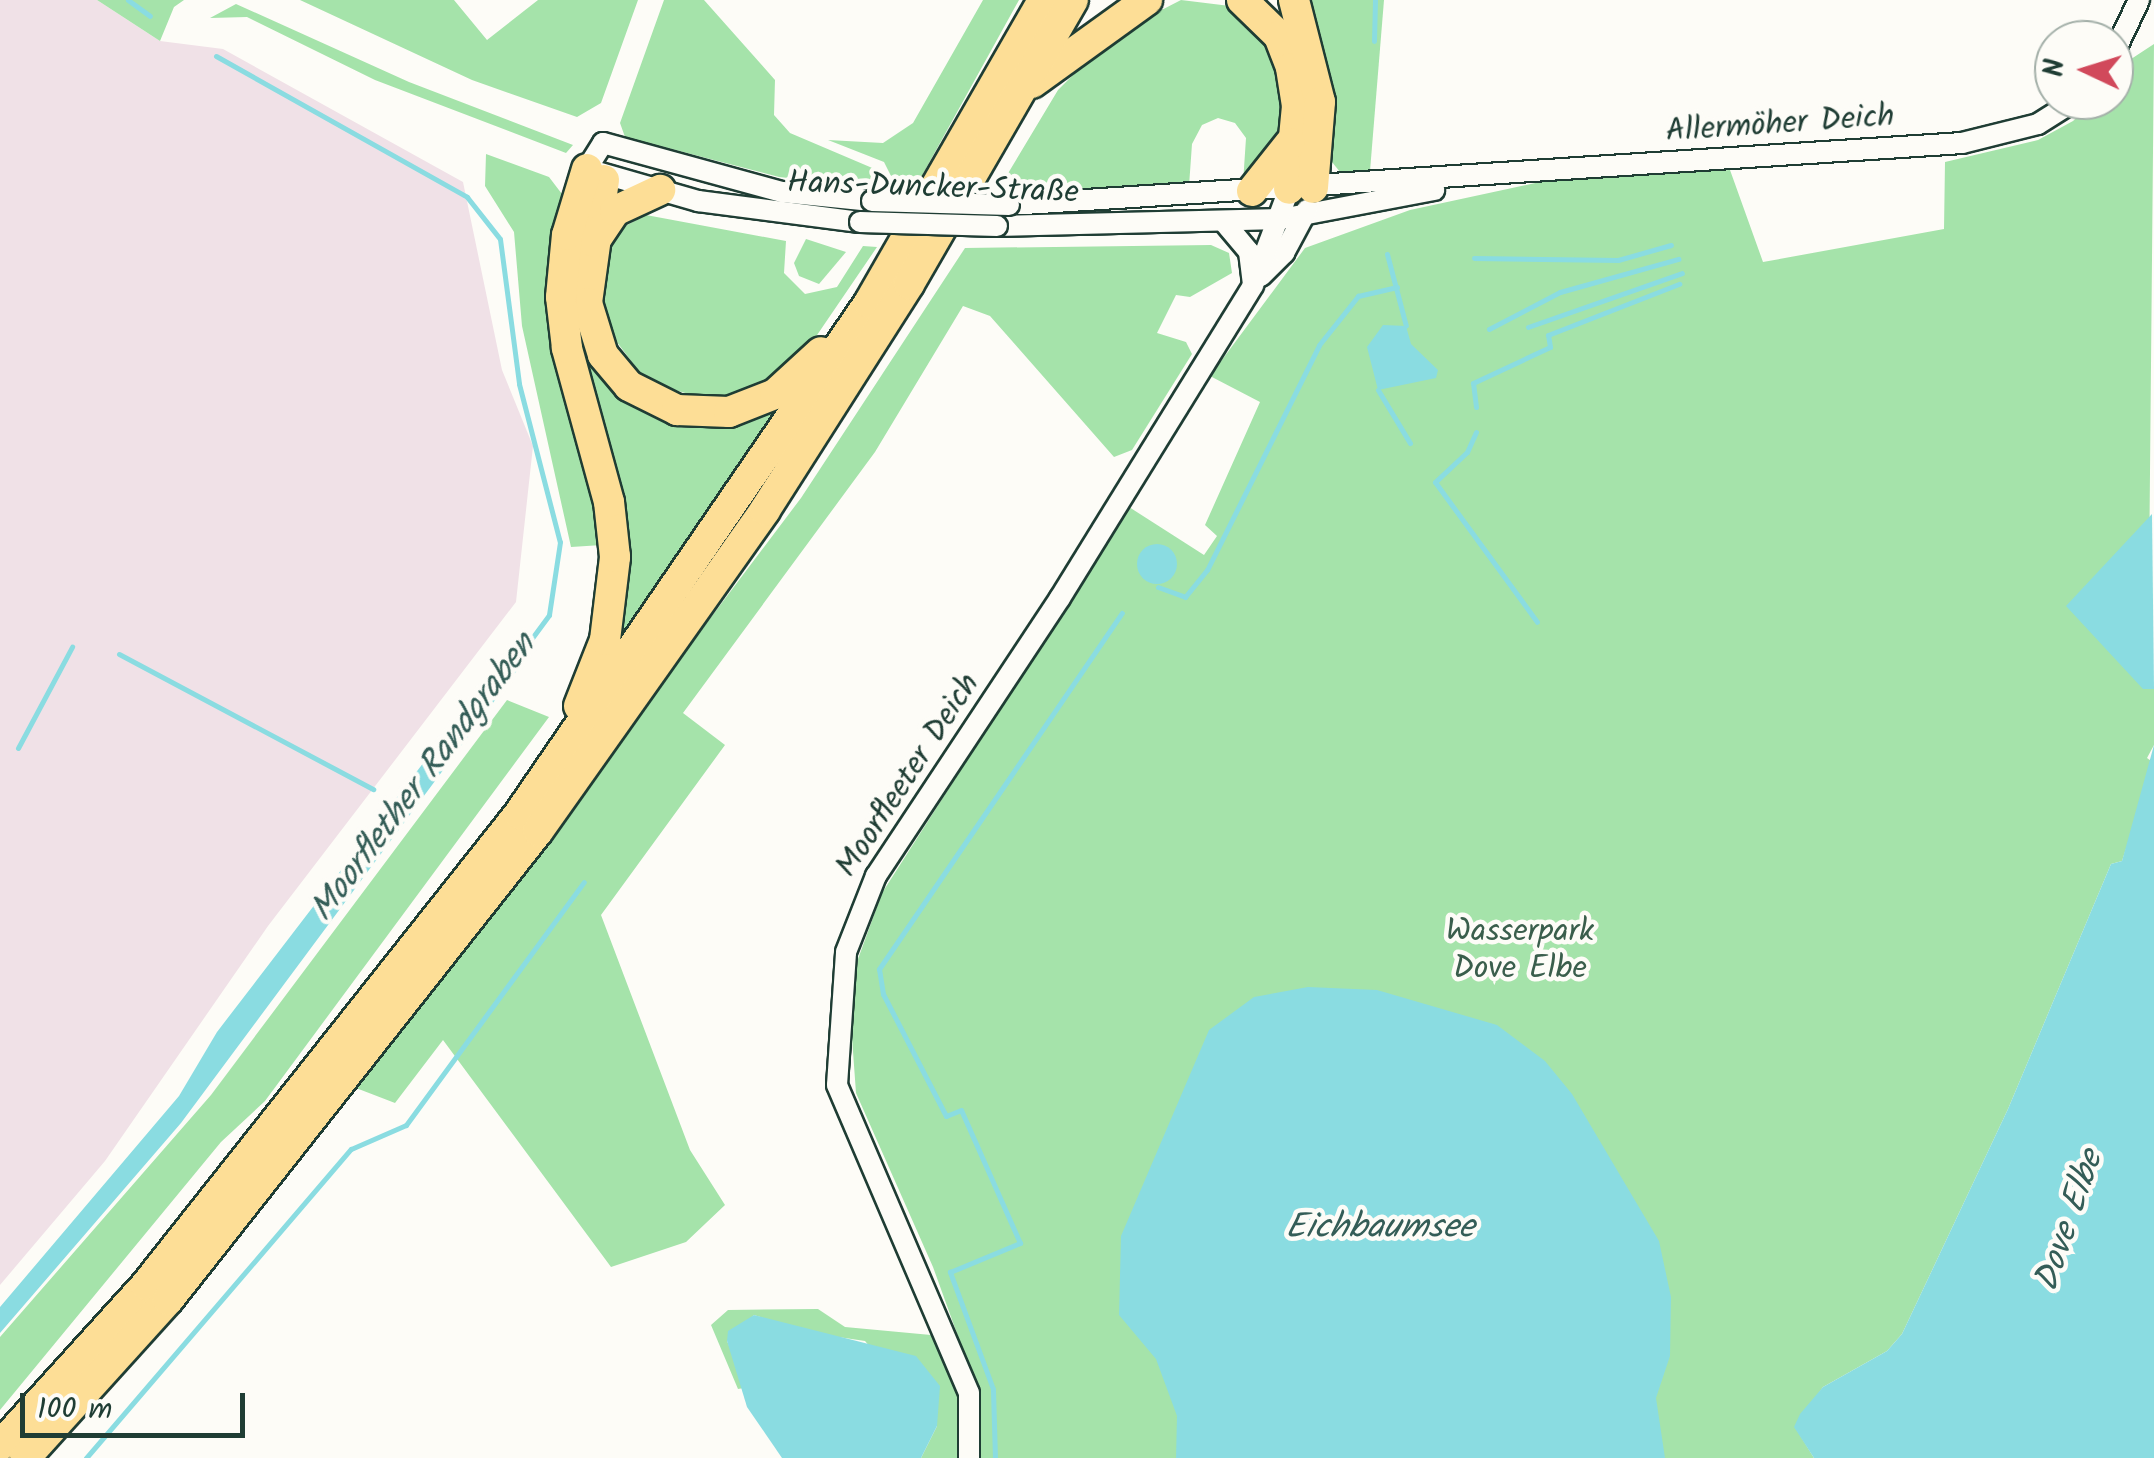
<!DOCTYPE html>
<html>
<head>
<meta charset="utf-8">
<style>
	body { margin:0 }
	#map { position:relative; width:2154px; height:1458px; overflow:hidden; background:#fdfcf7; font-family:Kalam,sans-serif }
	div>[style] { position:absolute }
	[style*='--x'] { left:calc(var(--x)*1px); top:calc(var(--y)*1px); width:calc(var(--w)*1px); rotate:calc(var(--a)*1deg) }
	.built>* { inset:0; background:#f0e1e7 }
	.green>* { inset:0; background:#a5e3aa }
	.water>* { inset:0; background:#8adce1 }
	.round { border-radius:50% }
	.stream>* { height:5px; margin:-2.5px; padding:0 2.5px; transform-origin:2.5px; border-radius:2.5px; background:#8adce1 }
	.roads { filter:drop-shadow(2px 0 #1f3d34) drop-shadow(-2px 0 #1f3d34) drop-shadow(0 2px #1f3d34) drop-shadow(0 -2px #1f3d34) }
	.minor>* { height:20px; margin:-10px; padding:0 10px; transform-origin:10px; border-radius:10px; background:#fdfcf7 }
	.highway>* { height:30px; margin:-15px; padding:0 15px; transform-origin:15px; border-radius:15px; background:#fdde96 }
	.bridges { filter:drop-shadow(2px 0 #1f3d34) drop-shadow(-2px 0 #1f3d34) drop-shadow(0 2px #1f3d34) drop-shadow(0 -2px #1f3d34) }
	.minor-bridge>* { height:20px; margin:-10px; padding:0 10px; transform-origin:10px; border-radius:10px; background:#fdfcf7 }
	span { translate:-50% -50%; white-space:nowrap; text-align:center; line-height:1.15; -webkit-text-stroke:9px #fdfcf7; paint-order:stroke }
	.street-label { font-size:32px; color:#1f3d34 }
	.park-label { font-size:32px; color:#3a5e4c }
	.water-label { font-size:35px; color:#345d57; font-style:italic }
	.north { position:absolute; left:2034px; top:20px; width:100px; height:100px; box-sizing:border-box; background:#fdfcf7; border:2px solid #a4b0a9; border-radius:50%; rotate:274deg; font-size:28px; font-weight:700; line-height:40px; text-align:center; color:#1f3d34 }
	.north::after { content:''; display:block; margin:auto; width:35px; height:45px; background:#d1495b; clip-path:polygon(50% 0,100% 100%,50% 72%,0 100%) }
	.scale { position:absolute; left:20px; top:1393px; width:225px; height:45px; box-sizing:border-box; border:5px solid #1f3d34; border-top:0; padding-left:12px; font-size:30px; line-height:35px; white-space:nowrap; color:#1f3d34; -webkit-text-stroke:8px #fdfcf7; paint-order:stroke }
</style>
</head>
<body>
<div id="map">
	<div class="built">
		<div style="clip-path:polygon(0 0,97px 0,160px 41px,223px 49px,463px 182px,502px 370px,533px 446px,516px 602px,268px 926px,105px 1161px,0 1285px)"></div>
	</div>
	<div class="green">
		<div style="clip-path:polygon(97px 0,184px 0,174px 7px,160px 41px)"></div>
		<div style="clip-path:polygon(300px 0,454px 0,487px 40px,538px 0,638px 0,601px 103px,577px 117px,472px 80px)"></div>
		<div style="clip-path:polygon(664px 0,704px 0,775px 80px,774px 115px,790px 133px,877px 170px,883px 188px,779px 177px,625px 137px,620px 123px)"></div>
		<div style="clip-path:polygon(983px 0,1019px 0,914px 190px,897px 188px,884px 162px,828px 140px,883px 143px,913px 123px)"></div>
		<div style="clip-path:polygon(1181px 0,1230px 6px,1263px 30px,1281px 68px,1285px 118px,1278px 160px,1243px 183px,1246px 138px,1235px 123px,1218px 118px,1202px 125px,1192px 144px,1189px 186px,998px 190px,1058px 90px,1113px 35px)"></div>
		<div style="clip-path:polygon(1304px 0,1384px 0,1370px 171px,1340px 172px,1328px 157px)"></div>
		<div style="clip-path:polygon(236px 4px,409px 82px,573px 145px,566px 153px,375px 80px,247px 17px,210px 18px)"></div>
		<div style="clip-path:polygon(2154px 44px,2148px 687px,2154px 689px,2154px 745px,2147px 758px,2154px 763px,2122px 861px,2111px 864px,2008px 1109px,1902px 1334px,1887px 1351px,1823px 1387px,1795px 1427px,1814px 1458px,978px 1458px,977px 1389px,933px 1267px,856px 1093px,850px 1010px,858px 959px,882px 893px,1129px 507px,1204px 555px,1217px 536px,1205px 525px,1260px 402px,1210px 376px,1305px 248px,1410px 210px,1549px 180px,1730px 170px,1763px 262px,1944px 229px,1945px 162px,2038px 140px,2073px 121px,2095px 100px,2114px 100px,2114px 81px,2125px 63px)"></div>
		<div style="clip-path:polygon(486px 154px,549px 177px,565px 198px,556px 345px,602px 545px,571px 547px,522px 326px,514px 232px,485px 186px)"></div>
		<div style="clip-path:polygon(646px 215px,786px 241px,784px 273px,805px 294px,837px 287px,863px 246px,877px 247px,798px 363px,754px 393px,713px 401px,647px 382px,604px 325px,603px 259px,616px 231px)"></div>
		<div style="clip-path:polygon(806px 239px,846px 252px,819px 284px,799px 276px,794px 263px)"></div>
		<div style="clip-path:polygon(1211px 245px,1229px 253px,1232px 273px,1190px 297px,1176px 295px,1157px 333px,1186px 342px,1192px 354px,1132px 450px,1114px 457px,990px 316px,963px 306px,875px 452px,683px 713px,725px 745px,601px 915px,690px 1150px,725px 1205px,686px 1242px,611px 1267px,443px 1040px,395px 1103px,356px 1088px,801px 498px,965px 248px)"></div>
		<div style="clip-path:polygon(580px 344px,609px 387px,679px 427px,721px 428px,795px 396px,617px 657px)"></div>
		<div style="clip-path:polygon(507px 700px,549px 717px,265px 1101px,221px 1142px,0 1410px,0 1337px,211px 1095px)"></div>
		<div style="clip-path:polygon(818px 1309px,845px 1327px,931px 1335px,957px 1392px,957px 1458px,921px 1458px,937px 1426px,865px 1341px,805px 1332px,754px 1315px,727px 1341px,741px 1374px,744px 1388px,738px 1389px,711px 1325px,728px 1310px)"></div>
	</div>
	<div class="water">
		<div style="clip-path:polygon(1383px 325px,1406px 326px,1411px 344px,1438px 370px,1436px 378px,1378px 390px,1367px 347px)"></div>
		<div style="clip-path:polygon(2152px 514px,2154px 689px,2143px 689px,2066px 606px)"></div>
		<div class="round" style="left:1137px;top:544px;width:40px;height:40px"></div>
		<div style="clip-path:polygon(516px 642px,536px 645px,181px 1123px,0 1333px,0 1307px,179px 1096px,217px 1032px)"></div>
		<div style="clip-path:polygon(2154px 745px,2154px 1458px,1814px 1458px,1794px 1427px,1800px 1414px,1823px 1387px,1887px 1351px,1902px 1334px,2008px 1109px,2111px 864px,2122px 861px)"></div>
		<div style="clip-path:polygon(1308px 987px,1377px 990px,1497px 1025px,1545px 1061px,1572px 1094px,1659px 1241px,1671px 1297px,1670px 1356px,1656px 1398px,1665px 1458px,1176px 1458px,1177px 1416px,1156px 1359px,1119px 1315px,1121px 1236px,1209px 1030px,1254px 997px)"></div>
		<div style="clip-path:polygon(754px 1315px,916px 1356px,940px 1386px,937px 1426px,921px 1458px,782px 1458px,747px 1407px,727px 1341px,728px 1331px)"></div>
	</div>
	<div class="stream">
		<div style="--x:128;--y:0;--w:27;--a:36"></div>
		<div style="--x:1374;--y:41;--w:41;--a:-88.6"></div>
		<div style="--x:216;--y:56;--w:288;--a:29.3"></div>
		<div style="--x:467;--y:197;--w:53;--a:51.8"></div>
		<div style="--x:500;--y:239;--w:146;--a:82.5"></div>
		<div style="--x:519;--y:384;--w:163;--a:75.5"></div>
		<div style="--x:560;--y:542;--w:74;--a:98.6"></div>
		<div style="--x:549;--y:615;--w:42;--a:126.3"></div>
		<div style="--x:1387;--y:254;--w:74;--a:75.2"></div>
		<div style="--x:1474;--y:258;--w:144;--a:0.8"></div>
		<div style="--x:1618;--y:260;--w:55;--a:-15.8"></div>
		<div style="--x:1528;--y:327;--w:163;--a:-19.3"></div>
		<div style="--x:1489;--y:329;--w:80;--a:-27.5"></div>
		<div style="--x:1560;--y:292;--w:123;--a:-15.6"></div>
		<div style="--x:1378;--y:390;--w:62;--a:58.9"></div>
		<div style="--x:1476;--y:407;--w:24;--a:-97"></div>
		<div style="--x:1473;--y:383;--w:85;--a:-25.1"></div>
		<div style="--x:1550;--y:347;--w:12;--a:-99"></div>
		<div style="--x:1548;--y:335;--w:141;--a:-21.3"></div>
		<div style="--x:1476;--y:432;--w:22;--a:114"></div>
		<div style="--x:1467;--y:452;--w:44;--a:136.8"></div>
		<div style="--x:1435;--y:482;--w:173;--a:53.9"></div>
		<div style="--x:1158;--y:587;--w:29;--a:20"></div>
		<div style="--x:1185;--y:597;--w:35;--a:-51"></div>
		<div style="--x:1207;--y:570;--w:251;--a:-63.5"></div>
		<div style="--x:1319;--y:345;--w:63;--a:-51.5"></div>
		<div style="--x:1358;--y:296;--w:40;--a:-13"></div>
		<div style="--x:119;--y:654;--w:288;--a:28"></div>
		<div style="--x:18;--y:748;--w:115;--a:-61.9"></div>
		<div style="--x:86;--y:1458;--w:407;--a:-49.4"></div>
		<div style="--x:351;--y:1149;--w:60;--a:-23.6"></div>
		<div style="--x:406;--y:1125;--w:301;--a:-53.8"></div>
		<div style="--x:995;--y:1458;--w:69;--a:-91.7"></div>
		<div style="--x:993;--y:1389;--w:125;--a:-110.2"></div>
		<div style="--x:950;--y:1272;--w:76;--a:-22.5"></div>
		<div style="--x:1020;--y:1243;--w:145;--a:-113.9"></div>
		<div style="--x:961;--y:1110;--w:16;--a:158"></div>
		<div style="--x:946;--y:1116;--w:137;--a:-117.3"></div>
		<div style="--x:883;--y:994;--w:25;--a:-99"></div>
		<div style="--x:879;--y:969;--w:431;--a:-55.7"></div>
	</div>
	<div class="roads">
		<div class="minor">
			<div style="--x:2114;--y:53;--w:59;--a:-64.7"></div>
			<div style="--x:603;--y:143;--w:31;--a:122"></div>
			<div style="--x:587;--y:169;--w:116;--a:16.1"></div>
			<div style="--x:698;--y:201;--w:163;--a:7.4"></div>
			<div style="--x:603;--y:143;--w:186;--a:15.3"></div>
			<div style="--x:782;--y:192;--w:90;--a:5.7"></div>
			<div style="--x:1009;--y:205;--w:955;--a:-3.72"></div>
			<div style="--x:1962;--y:143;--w:78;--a:-14"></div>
			<div style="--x:2038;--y:124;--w:45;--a:-32.3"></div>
			<div style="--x:1224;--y:222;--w:39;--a:50"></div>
			<div style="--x:1249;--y:252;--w:31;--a:83"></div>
			<div style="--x:997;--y:226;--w:284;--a:-1.4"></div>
			<div style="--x:1281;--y:219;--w:156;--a:-10.7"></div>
			<div style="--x:1261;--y:276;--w:33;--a:-45"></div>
			<div style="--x:1284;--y:253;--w:49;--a:-61.9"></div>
			<div style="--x:969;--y:1458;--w:65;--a:-90"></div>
			<div style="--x:969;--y:1393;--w:335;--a:-113.2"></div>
			<div style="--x:837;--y:1085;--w:133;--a:-86.1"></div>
			<div style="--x:846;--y:952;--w:82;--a:-68.5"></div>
			<div style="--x:876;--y:876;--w:333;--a:-56.5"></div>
			<div style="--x:1060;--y:598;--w:368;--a:-58.3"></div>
			<div style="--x:1253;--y:285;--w:103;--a:-69.4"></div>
		</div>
		<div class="highway">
			<div style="--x:1242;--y:0;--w:52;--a:44.2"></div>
			<div style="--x:1279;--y:36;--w:34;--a:69"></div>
			<div style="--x:1291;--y:68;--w:38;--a:81"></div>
			<div style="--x:1297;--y:106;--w:83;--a:95.5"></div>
			<div style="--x:1294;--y:0;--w:105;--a:75.7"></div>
			<div style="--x:1320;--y:102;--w:86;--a:94.7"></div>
			<div style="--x:1032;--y:83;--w:142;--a:-35.8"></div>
			<div style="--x:604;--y:180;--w:124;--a:97.9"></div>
			<div style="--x:587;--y:303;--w:54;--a:72.9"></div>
			<div style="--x:603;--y:355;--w:40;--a:50"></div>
			<div style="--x:629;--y:386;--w:54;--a:26.6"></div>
			<div style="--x:677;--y:410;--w:52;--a:2.2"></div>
			<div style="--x:729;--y:412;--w:49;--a:-21.4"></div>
			<div style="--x:775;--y:394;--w:62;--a:-42.4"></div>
			<div style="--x:1252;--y:191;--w:61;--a:-51.6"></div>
			<div style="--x:594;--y:242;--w:37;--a:-56"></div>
			<div style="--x:615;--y:211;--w:50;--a:-25"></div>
			<div style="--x:579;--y:706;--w:71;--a:-68.5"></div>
			<div style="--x:605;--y:640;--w:84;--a:-83.1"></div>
			<div style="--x:615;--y:557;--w:55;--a:-96.2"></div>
			<div style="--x:609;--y:502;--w:160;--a:-105.3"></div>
			<div style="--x:567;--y:348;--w:51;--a:-96.7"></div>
			<div style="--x:561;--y:297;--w:62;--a:-84.5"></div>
			<div style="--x:567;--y:235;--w:69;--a:-73.1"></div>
			<div style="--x:0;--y:1446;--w:217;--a:-47.8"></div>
			<div style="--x:146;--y:1285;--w:601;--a:-51.62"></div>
			<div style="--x:519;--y:814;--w:619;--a:-55.59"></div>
			<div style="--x:869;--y:303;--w:349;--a:-60.1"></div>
			<div style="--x:25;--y:1458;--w:213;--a:-47.9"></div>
			<div style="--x:168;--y:1300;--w:597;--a:-51.73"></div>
			<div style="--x:538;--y:831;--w:393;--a:-54.7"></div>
			<div style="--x:765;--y:510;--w:268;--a:-57.5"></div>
			<div style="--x:909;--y:284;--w:328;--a:-60"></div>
		</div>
	</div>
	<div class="bridges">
		<div class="minor-bridge">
			<div style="--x:872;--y:201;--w:137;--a:1.7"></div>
			<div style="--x:860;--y:222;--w:137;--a:1.7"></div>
		</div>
	</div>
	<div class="street-label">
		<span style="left:1780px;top:125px;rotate:-4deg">Allermöher Deich</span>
		<span style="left:933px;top:189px;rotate:2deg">Hans-Duncker-Straße</span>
		<span style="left:909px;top:776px;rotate:-57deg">Moorfleeter Deich</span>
	</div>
	<div class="park-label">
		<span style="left:1520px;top:951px">Wasserpark<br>Dove Elbe</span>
	</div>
	<div class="water-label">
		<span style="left:424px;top:778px;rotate:-53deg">Moorflether Randgraben</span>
		<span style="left:2070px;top:1221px;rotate:-71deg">Dove Elbe</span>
		<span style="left:1380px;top:1228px">Eichbaumsee</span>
	</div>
	<div class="north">N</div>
	<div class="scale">100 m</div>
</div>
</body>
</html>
